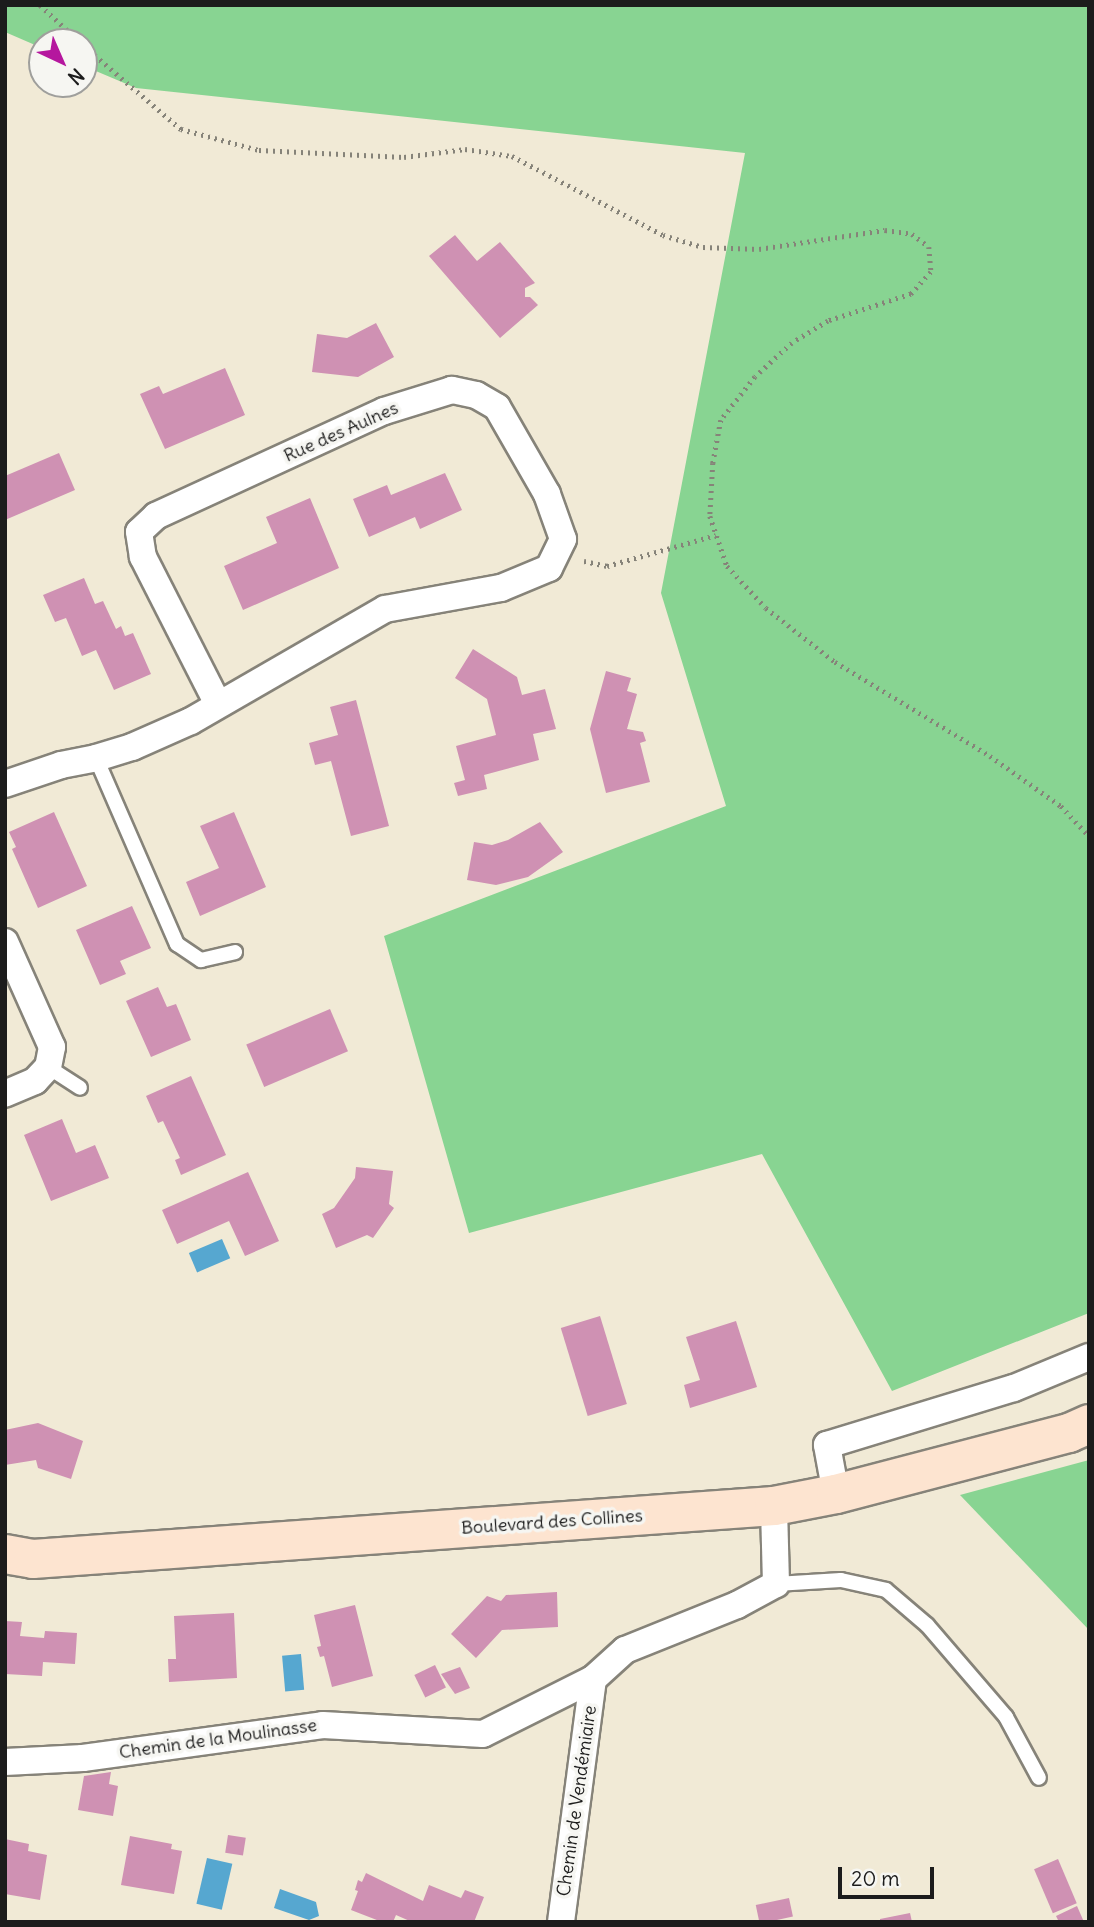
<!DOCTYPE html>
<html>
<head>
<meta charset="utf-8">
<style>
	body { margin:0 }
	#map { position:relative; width:1094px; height:1927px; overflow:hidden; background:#f1ead6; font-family:Delius,sans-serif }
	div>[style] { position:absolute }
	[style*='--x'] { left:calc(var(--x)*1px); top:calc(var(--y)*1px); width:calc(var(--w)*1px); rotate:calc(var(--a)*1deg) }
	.green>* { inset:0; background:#88d492 }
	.water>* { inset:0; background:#56a7d0; transform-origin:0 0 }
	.building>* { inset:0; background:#cf91b3; transform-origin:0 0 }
	.path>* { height:4.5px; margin-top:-2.25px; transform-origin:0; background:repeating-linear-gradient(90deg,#868379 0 2px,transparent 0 7px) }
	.roads { filter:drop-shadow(2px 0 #868379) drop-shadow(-2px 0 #868379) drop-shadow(0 2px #868379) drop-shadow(0 -2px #868379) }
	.lane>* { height:14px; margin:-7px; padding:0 7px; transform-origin:7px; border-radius:7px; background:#fff }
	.street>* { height:26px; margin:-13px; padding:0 13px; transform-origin:13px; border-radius:13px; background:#fff }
	.secondary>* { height:38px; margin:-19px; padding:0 19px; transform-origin:19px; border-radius:19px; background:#fde4d0 }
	span { translate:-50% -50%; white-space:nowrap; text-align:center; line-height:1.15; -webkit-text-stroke:7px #f6f6f2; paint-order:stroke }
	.street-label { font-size:18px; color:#1c1c1c }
	.frame { position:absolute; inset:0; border:7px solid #1c1c1c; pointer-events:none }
	.north { position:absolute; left:28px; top:28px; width:70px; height:70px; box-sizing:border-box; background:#f6f6f2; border:2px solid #9f9f9c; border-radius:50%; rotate:136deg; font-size:19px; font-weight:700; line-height:28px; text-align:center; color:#1c1c1c }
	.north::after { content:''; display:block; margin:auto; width:24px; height:32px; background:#b5179e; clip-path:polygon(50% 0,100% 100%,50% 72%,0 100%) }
	.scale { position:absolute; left:838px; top:1867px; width:96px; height:32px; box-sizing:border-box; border:4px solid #1c1c1c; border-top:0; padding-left:9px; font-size:21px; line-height:24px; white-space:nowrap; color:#1c1c1c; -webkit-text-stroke:5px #f6f6f2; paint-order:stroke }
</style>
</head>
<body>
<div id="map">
	<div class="green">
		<div style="clip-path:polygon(5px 5px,1089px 5px,1089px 1313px,892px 1391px,762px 1154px,469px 1233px,384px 936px,726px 806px,661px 593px,745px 153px,136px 88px,84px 66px,84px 42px,42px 42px,42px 48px,5px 32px)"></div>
		<div style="clip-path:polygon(1089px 1460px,1089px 1630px,960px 1495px)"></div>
	</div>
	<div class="water">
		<div style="left:222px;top:1239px;width:21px;height:36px;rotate:67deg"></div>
		<div style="left:301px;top:1654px;width:36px;height:19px;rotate:85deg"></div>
		<div style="left:207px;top:1858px;width:26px;height:47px;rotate:13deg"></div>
		<div style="clip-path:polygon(280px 1889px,316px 1902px,319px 1916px,309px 1920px,274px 1908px)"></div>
	</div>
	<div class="building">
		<div style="clip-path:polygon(455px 235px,477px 261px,500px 242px,535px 283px,525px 288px,525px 297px,530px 297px,538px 305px,500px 338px,429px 256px)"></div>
		<div style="clip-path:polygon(376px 323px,394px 357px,358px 377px,312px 372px,317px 334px,347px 338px)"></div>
		<div style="clip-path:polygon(225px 368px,245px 415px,165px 449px,140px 394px,159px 386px,163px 394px)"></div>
		<div style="clip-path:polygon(59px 453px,75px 490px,5px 520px,5px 476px)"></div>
		<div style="clip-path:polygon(445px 473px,462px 510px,420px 529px,415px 517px,369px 537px,353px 499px,387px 485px,391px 495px)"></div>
		<div style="clip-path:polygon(310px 498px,339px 568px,243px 610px,224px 566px,277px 543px,266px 517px)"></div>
		<div style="clip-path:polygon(84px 578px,95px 604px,103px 601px,116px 629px,121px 626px,125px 636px,133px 633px,151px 674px,114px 690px,96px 650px,82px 656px,66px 618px,55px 622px,43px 595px)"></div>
		<div style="clip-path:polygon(473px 649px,517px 677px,522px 695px,545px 689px,556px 729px,533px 734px,539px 760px,484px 775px,487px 789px,458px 796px,454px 783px,465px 780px,456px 746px,496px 735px,487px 699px,455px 678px)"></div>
		<div style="clip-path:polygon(606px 671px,631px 678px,627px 691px,637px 694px,627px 729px,643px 732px,646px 741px,640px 743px,650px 782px,606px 793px,590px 729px)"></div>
		<div style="clip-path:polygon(356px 700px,389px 826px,351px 836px,331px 761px,315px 765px,309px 743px,338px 735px,330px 707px)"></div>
		<div style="clip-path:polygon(54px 812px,87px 886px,38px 908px,12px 849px,16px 847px,9px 832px)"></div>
		<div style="clip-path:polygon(234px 812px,266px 887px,200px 916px,186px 882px,219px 868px,200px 826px)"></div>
		<div style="clip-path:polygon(540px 822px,563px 852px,528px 877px,496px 885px,467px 880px,474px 842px,492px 845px,508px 840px)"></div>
		<div style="clip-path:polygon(132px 906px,151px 948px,120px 961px,126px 974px,100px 985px,76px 930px)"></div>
		<div style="clip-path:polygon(158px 987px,167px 1007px,176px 1004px,191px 1040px,151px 1057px,126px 1001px)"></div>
		<div style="left:330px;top:1009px;width:46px;height:91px;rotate:67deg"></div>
		<div style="clip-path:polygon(191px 1076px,226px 1155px,181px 1175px,175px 1160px,180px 1158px,163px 1121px,158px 1123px,146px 1096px)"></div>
		<div style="clip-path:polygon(62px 1119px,76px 1153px,95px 1145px,109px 1178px,51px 1201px,24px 1135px)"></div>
		<div style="clip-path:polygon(356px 1167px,393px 1171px,389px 1204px,394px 1208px,373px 1238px,367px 1235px,336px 1248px,322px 1214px,334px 1208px,355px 1178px)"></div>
		<div style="clip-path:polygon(248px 1172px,279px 1241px,245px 1256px,229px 1221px,177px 1244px,162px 1210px)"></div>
		<div style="left:600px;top:1316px;width:92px;height:41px;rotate:73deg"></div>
		<div style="clip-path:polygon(736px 1321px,757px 1387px,690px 1408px,684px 1385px,700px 1380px,686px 1337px)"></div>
		<div style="clip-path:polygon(38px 1423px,83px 1441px,71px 1479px,38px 1468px,36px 1460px,5px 1465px,5px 1430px)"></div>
		<div style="clip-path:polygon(557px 1592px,558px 1627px,502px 1630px,476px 1658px,451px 1634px,487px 1596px,501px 1601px,506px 1595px)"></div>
		<div style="clip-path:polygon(355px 1605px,373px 1676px,332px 1687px,324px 1656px,320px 1657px,317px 1647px,321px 1646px,314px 1615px)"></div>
		<div style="clip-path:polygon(234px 1613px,237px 1678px,169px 1682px,168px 1659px,176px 1659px,174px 1616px)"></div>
		<div style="clip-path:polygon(5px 1621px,22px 1622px,20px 1636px,44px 1638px,45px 1631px,77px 1633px,75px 1664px,43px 1662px,42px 1676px,5px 1674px)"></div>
		<div style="left:435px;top:1665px;width:25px;height:23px;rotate:64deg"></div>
		<div style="clip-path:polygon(460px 1667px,470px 1688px,455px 1694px,441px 1674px)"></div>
		<div style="clip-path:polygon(111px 1772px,109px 1784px,118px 1786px,113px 1816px,78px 1810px,84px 1776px)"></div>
		<div style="left:228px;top:1835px;width:18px;height:18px;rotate:9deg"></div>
		<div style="clip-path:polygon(130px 1836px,172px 1844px,171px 1849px,182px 1851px,174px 1894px,121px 1885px)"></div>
		<div style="clip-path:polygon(5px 1839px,29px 1844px,28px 1851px,47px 1855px,40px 1900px,5px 1894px)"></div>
		<div style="left:1058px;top:1859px;width:48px;height:26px;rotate:67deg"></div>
		<div style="clip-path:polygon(366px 1873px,423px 1901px,429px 1885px,461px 1898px,465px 1890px,484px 1897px,474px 1922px,412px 1922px,396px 1915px,393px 1922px,382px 1922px,351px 1910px,358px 1891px,355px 1890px,358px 1880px,362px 1882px)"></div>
		<div style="left:789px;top:1898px;width:19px;height:34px;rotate:78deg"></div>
		<div style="clip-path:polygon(1077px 1906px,1084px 1922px,1059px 1922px,1056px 1916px)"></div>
		<div style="clip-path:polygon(910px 1913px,912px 1922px,880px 1922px,880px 1919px)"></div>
	</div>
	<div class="path">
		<div style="--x:40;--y:5;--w:54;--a:42.8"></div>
		<div style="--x:84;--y:46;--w:128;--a:40.6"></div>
		<div style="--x:181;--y:129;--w:81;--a:15.1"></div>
		<div style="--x:259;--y:150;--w:145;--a:2.8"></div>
		<div style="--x:404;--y:157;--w:62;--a:-7.5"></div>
		<div style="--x:465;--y:149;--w:48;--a:8.5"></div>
		<div style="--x:512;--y:156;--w:170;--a:27.6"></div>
		<div style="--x:663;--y:235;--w:42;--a:16.7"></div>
		<div style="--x:703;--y:247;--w:56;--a:2"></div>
		<div style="--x:759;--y:249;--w:127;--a:-8.6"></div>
		<div style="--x:885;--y:230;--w:27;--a:8"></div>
		<div style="--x:912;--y:234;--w:21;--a:37"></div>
		<div style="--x:929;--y:247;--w:25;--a:85"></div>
		<div style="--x:931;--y:272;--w:30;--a:132"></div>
		<div style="--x:911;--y:294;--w:87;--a:162"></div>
		<div style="--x:828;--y:321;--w:42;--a:148.6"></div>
		<div style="--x:792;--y:343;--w:50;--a:137.4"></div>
		<div style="--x:755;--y:377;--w:55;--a:128.3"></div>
		<div style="--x:721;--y:420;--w:44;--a:100.5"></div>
		<div style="--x:713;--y:463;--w:53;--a:93.2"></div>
		<div style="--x:710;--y:516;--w:53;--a:71.2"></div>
		<div style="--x:727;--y:566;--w:57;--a:47.1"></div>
		<div style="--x:766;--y:608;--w:88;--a:38"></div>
		<div style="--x:835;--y:662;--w:181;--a:31.2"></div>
		<div style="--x:990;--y:756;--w:87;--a:35.2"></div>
		<div style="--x:1061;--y:806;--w:41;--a:47"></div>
		<div style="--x:584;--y:561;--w:24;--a:12"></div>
		<div style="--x:607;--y:566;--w:113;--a:-15.9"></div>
	</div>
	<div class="roads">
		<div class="lane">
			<div style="--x:96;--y:758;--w:203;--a:66.5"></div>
			<div style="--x:177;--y:944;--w:29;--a:34"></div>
			<div style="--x:201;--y:960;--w:35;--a:-13"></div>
			<div style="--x:48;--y:1067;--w:38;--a:33"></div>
			<div style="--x:776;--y:1584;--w:65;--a:-3.5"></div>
			<div style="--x:841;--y:1580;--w:46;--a:12.5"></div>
			<div style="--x:886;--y:1590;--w:54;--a:40.5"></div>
			<div style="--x:927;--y:1625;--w:121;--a:49.3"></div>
			<div style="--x:1006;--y:1717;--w:69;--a:61.6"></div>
		</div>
		<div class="street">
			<div style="--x:5;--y:784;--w:59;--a:-18.7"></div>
			<div style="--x:61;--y:765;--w:36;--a:-11"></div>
			<div style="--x:96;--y:758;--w:38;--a:-17"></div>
			<div style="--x:132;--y:747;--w:64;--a:-23.8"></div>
			<div style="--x:191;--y:721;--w:224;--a:-30"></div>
			<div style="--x:385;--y:609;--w:118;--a:-10.3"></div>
			<div style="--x:501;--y:588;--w:52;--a:-22.6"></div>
			<div style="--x:549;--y:568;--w:32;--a:-64"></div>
			<div style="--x:563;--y:539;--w:48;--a:-109.6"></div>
			<div style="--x:547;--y:494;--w:100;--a:-119.9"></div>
			<div style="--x:497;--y:407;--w:24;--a:-150"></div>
			<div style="--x:476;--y:395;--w:25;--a:-168"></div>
			<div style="--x:452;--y:390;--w:71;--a:162.8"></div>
			<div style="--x:384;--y:411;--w:251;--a:155.3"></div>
			<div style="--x:156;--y:516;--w:23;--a:137"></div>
			<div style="--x:139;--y:532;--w:25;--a:81"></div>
			<div style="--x:143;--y:557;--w:165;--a:63"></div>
			<div style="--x:5;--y:942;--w:115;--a:65.9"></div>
			<div style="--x:52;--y:1047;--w:20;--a:101"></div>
			<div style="--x:48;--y:1067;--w:19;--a:133"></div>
			<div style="--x:35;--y:1081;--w:33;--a:157"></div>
			<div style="--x:836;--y:1494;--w:50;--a:-100.4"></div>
			<div style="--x:827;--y:1445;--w:195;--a:-17"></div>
			<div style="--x:1014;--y:1388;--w:81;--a:-22.5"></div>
			<div style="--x:5;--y:1762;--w:78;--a:-2.9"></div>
			<div style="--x:83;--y:1758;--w:242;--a:-7.8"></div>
			<div style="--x:323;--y:1725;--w:160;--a:3.2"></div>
			<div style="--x:483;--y:1734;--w:123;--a:-26.6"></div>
			<div style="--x:593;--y:1679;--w:43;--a:-42.2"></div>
			<div style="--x:625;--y:1650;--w:121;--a:-21.9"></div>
			<div style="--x:737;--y:1605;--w:44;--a:-28.3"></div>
			<div style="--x:776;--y:1584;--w:78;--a:-91.5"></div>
			<div style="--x:561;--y:1922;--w:245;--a:-82.5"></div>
		</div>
		<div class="secondary">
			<div style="--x:5;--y:1554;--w:28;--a:10"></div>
			<div style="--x:33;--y:1559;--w:743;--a:-4.09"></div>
			<div style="--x:774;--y:1506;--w:63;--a:-11"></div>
			<div style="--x:836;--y:1494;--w:241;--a:-14.7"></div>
			<div style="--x:1069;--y:1433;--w:22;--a:-24"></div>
		</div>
	</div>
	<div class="street-label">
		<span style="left:341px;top:432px;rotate:-24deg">Rue des Aulnes</span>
		<span style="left:552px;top:1522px;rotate:-4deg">Boulevard des Collines</span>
		<span style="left:218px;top:1739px;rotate:-8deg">Chemin de la Moulinasse</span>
		<span style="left:577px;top:1801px;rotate:-82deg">Chemin de Vendémiaire</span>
	</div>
	<div class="frame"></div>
	<div class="north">N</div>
	<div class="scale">20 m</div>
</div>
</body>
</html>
